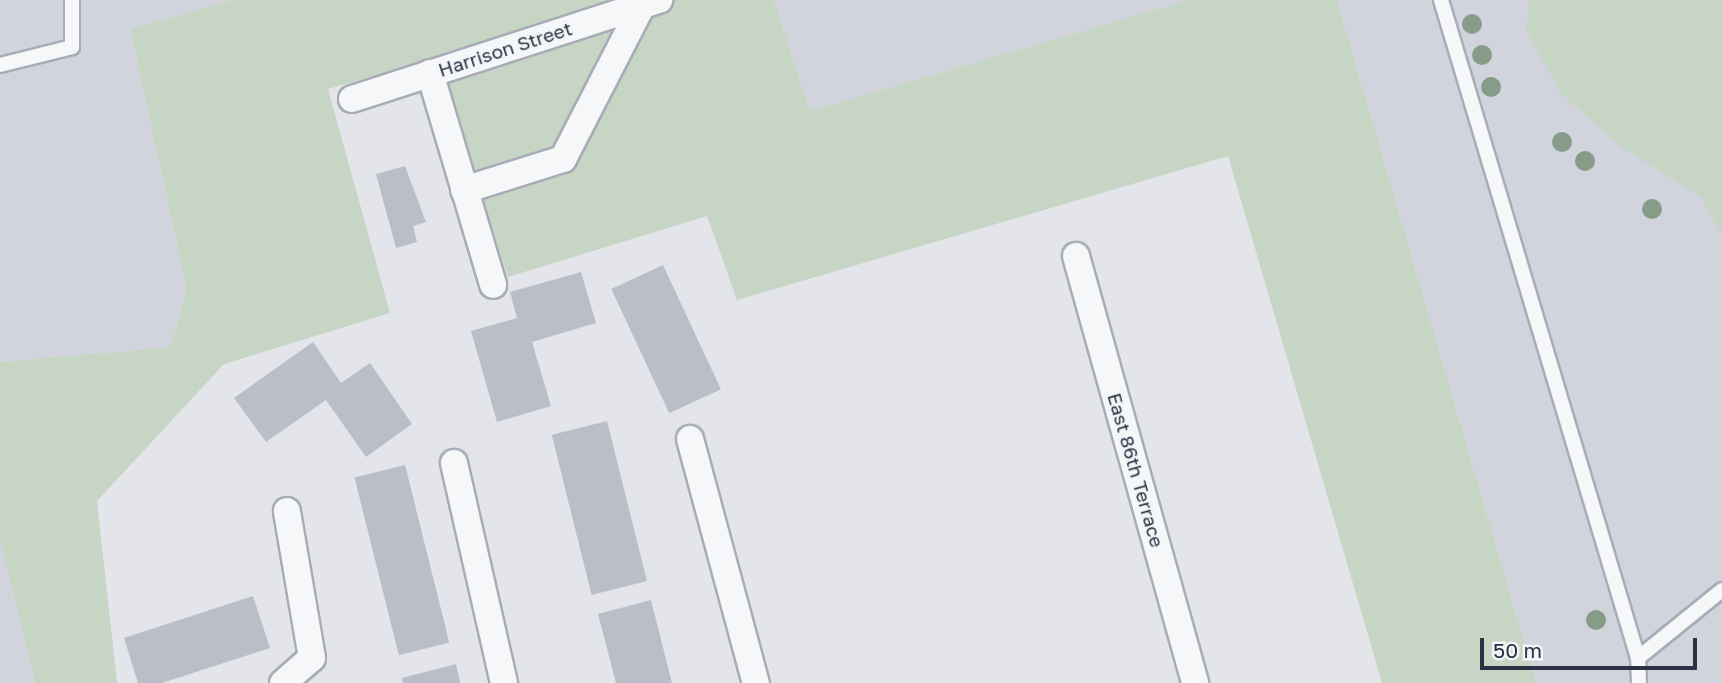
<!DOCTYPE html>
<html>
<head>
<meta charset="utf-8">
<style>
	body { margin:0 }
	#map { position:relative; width:1722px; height:683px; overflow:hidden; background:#e3e5eb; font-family:"Golos Text",sans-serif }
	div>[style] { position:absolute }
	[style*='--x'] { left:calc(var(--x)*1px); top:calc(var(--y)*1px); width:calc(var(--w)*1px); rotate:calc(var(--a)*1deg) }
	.built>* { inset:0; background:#d1d4dd }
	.green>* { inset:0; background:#c7d5c4 }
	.building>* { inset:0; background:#babec9; transform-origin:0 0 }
	.roads { filter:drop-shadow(2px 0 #a8acb6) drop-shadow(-2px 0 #a8acb6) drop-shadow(0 2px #a8acb6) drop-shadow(0 -2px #a8acb6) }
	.service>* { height:14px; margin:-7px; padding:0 7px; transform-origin:7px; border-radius:7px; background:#f6f7f9 }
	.minor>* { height:26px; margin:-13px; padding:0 13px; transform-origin:13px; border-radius:13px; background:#f6f7f9 }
	.trees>* { width:20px; height:20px; margin:-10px; border-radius:50%; background:#879c88 }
	span { translate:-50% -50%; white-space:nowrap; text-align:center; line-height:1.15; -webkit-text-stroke:5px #f3f5f8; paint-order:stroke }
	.street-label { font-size:19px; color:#2a3244 }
	.scale { position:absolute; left:1480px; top:638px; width:217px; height:32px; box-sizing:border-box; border:4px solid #2a3244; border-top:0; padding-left:9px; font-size:21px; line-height:24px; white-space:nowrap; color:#2a3244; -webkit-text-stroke:5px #f3f5f8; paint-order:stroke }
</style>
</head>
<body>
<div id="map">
	<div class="built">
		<div style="clip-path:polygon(0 0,232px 0,130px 29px,187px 289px,170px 347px,0 362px)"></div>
		<div style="clip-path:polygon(774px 0,1188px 0,810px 111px)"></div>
		<div style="clip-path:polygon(1337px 0,1722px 0,1722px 683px,1536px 683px)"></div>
		<div style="clip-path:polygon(0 538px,36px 683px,0 683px)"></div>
	</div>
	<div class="green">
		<div style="clip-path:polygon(232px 0,774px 0,810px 111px,1188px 0,1337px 0,1536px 683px,1382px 683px,1228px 156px,737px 300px,707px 216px,508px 277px,437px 58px,328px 89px,390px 313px,224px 364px,97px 501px,117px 683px,36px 683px,0 538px,0 362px,170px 347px,187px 289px,130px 29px)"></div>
		<div style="clip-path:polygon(1529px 0,1722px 0,1722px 234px,1700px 196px,1624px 149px,1561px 94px,1526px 30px)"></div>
	</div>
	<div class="building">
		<div style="clip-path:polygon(405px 166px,426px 222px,413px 226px,417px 242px,396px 248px,376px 174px)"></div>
		<div style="left:663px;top:265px;width:137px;height:57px;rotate:65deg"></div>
		<div style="clip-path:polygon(581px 272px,596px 323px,532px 342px,551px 406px,497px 422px,471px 331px,517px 318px,510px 292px)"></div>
		<div style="clip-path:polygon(313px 342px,341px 383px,370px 363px,412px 424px,366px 457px,326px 400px,266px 442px,234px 398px)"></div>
		<div style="left:607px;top:421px;width:165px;height:57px;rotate:76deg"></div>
		<div style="left:405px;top:465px;width:183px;height:52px;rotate:76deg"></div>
		<div style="clip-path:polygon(253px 596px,270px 648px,162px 683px,138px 683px,124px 638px)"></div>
		<div style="clip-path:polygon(651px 600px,672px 683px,616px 683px,598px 614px)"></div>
		<div style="clip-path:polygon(456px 664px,460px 683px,403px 683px,402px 678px)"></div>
	</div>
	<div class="roads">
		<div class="service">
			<div style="--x:1441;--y:0;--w:687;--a:73.33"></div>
			<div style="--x:0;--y:65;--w:74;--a:-14"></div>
			<div style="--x:72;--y:47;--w:47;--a:-90"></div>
			<div style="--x:1639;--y:683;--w:25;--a:-92"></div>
			<div style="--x:1638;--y:658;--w:108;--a:-39"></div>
		</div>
		<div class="minor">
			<div style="--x:430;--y:73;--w:221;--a:73.4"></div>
			<div style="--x:352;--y:99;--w:323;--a:-17.9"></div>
			<div style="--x:464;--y:190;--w:104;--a:-17.4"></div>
			<div style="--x:563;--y:159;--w:173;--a:-62.8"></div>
			<div style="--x:1076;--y:256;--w:443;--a:74.4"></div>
			<div style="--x:690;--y:439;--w:253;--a:74.9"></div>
			<div style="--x:454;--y:463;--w:226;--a:77.2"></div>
			<div style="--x:283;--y:683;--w:38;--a:-41"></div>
			<div style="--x:312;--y:658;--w:149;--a:-99.7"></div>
		</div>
	</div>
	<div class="trees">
		<div style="left:1472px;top:24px"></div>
		<div style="left:1482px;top:55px"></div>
		<div style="left:1491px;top:87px"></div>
		<div style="left:1562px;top:142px"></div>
		<div style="left:1585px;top:161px"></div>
		<div style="left:1652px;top:209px"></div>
		<div style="left:1596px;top:620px"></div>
	</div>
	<div class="street-label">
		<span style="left:505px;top:49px;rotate:-18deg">Harrison Street</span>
		<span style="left:1136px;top:470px;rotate:74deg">East 86th Terrace</span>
	</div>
	<div class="scale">50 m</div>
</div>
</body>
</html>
